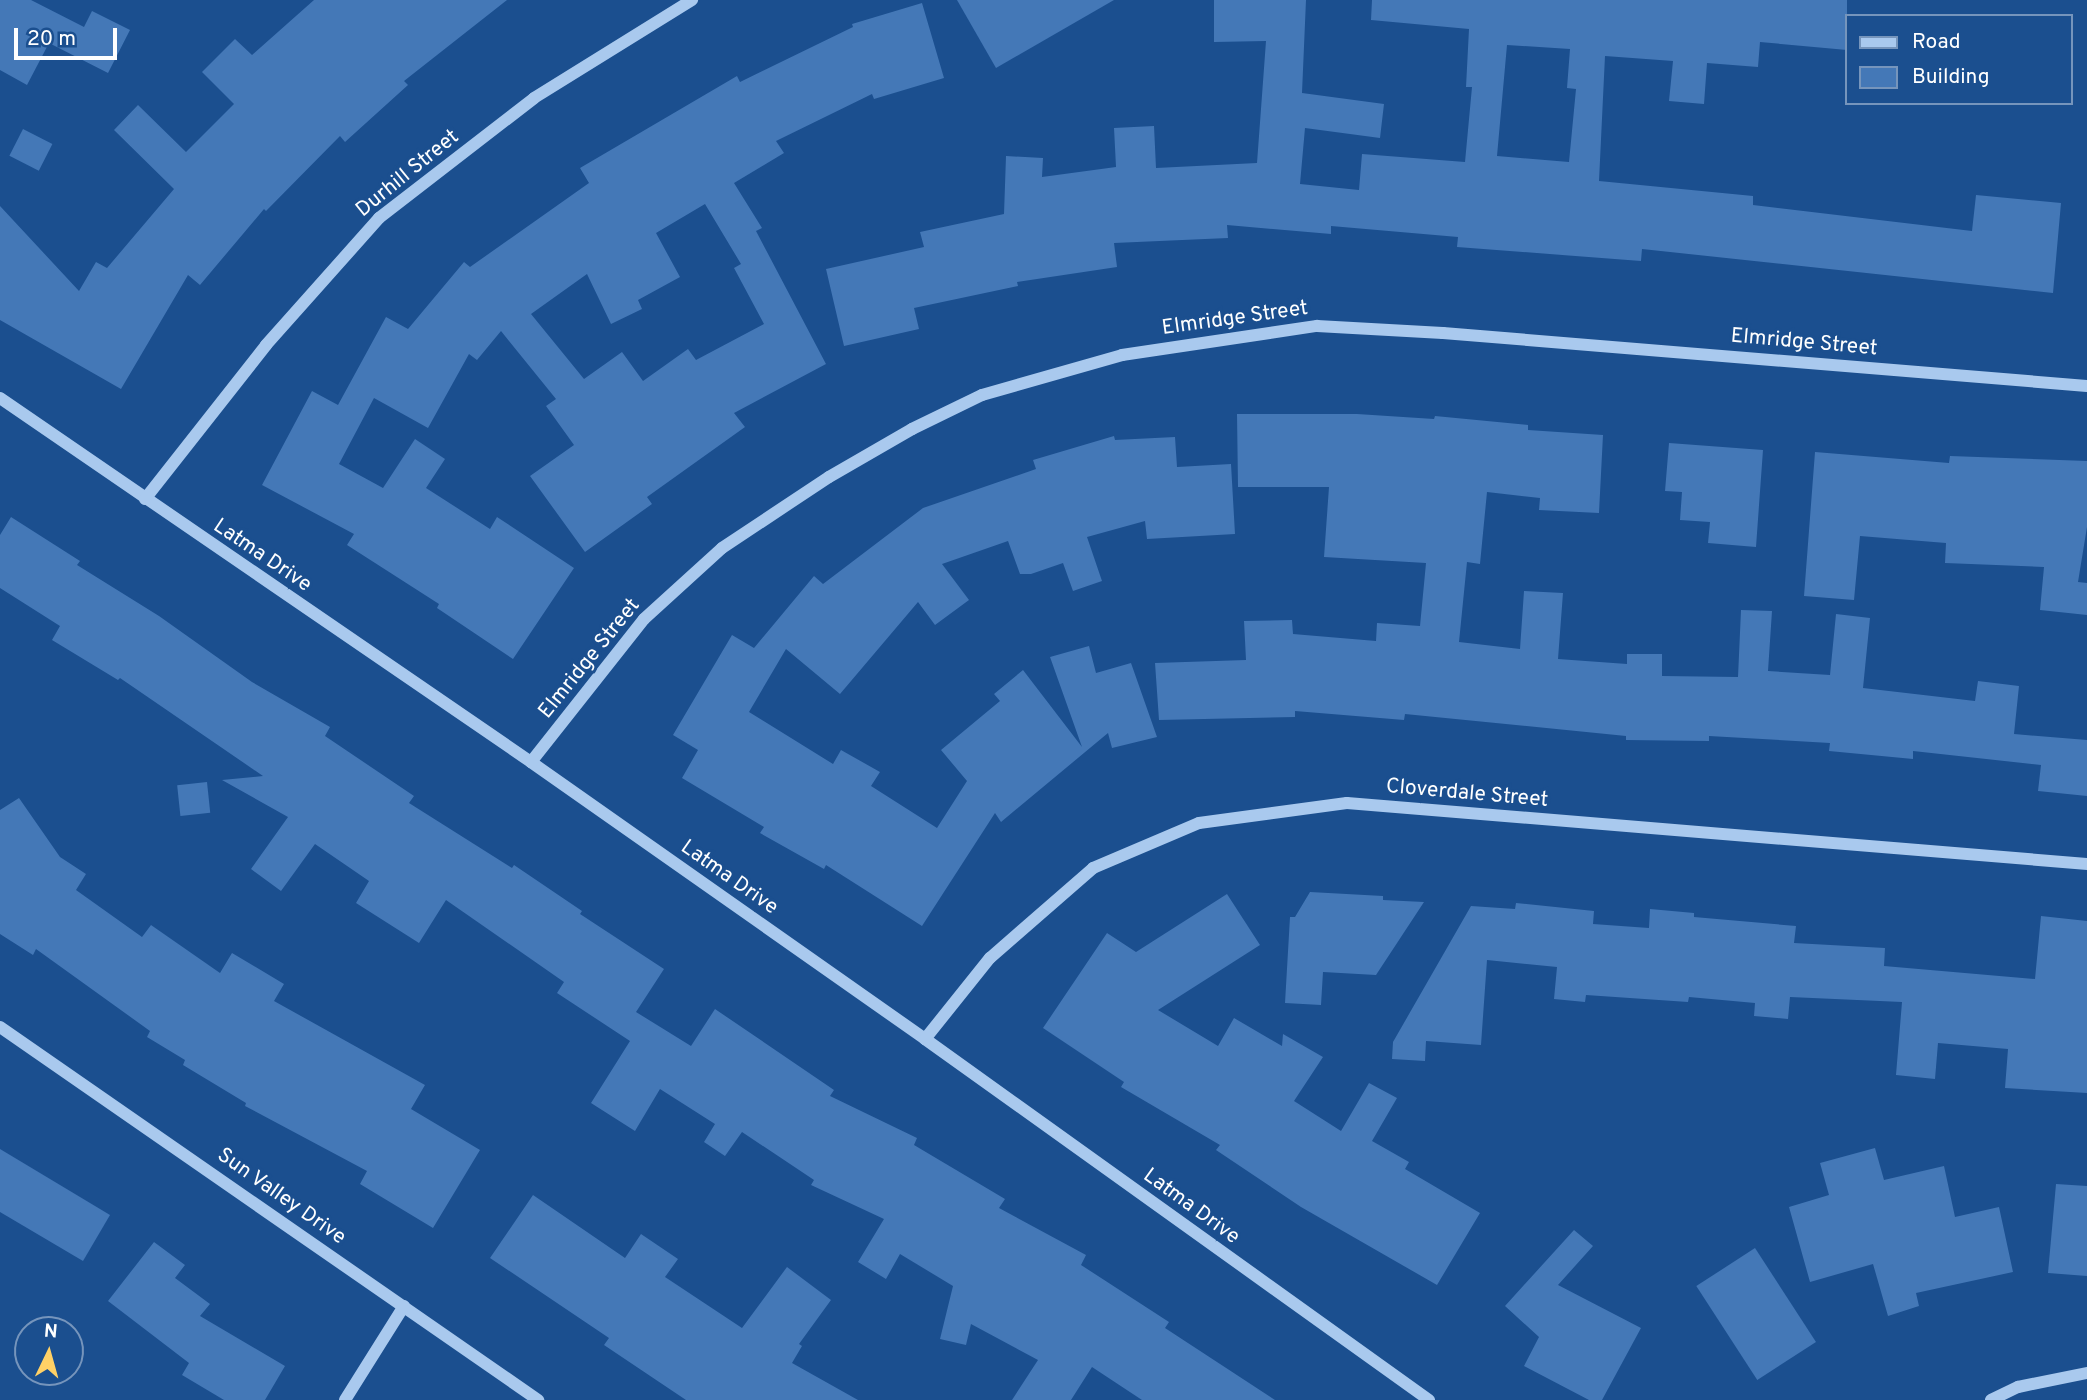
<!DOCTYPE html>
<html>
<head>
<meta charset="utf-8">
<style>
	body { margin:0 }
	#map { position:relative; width:2087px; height:1400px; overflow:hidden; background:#1b4f8f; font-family:Overpass,sans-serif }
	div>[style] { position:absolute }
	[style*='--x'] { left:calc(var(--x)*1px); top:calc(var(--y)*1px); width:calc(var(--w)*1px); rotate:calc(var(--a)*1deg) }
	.building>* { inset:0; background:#4478b7; transform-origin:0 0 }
	.minor>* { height:12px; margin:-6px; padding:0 6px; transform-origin:6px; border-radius:6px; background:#a9c9ee }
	span { translate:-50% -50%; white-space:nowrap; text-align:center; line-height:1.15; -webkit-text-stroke:6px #1b4f8f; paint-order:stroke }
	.street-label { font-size:21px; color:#fff }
	.legend { position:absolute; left:1845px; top:14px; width:228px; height:91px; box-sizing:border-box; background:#1b4f8f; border:2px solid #7695bc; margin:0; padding:9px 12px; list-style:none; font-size:21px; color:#fff }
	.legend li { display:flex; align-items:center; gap:14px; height:35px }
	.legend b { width:35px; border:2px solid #7695bc }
	.north { position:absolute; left:14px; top:1316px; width:70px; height:70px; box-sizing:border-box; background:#1b4f8f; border:2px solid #7695bc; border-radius:50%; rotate:5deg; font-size:19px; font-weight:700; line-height:28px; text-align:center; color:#fff }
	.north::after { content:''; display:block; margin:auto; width:24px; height:32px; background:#ffd166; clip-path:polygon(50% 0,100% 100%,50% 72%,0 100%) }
	.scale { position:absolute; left:14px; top:28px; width:103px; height:32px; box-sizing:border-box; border:4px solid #fff; border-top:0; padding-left:9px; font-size:21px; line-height:24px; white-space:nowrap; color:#fff; -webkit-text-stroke:5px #1b4f8f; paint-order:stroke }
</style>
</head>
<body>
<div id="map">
	<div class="building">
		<div style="clip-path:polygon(0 0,31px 0,84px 27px,92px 11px,130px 30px,108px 73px,49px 43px,27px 85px,0 70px)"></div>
		<div style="clip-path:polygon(314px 0,507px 0,404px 81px,408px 85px,345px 142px,340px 136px,266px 211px,264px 209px,200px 285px,188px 275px,121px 389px,0 320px,0 206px,79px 291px,96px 262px,107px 268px,174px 189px,114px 130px,138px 105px,186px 152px,234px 104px,202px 72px,235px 39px,252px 55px)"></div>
		<div style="clip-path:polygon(957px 0,1114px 0,996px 68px)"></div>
		<div style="clip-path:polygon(evenodd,1214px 0,1306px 0,1302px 93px,1384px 104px,1380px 138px,1305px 128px,1300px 184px,1359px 190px,1362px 154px,1465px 162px,1472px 87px,1466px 87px,1469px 29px,1371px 20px,1372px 0,1847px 0,1847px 50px,1760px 42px,1758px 67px,1707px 63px,1704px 104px,1669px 101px,1673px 61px,1605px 56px,1599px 181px,1753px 196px,1753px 205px,1972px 231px,1976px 195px,2061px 203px,2053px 293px,1642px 249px,1641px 261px,1457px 247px,1458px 237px,1331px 226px,1331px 234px,1227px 225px,1228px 238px,1114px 243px,1117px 267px,1017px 282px,1018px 286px,914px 308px,919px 329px,844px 346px,826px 269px,924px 247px,920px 232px,1004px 214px,1006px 156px,1043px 158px,1042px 177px,1116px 167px,1114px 128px,1154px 126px,1156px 168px,1257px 163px,1266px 41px,1214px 42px,1214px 0,1507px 45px,1570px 49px,1567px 88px,1576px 89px,1569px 162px,1497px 156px,1507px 45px)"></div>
		<div style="clip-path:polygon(evenodd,922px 3px,944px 78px,874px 99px,872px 94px,776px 141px,784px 153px,734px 183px,762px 228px,756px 231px,826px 364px,734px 413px,745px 427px,647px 497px,652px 504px,585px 552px,530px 476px,574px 445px,546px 406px,556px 399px,501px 331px,477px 360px,469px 354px,428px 428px,374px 398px,339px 464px,383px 488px,415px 439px,445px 459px,426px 488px,490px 529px,497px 517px,574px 568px,513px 659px,437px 608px,439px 604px,347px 545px,354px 534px,262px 485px,312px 391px,338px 405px,386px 317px,408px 329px,464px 262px,470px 267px,589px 183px,580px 168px,737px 76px,740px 82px,853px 27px,852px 24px,922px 3px,705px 204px,741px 264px,734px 268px,764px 324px,696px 360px,688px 349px,643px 381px,622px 352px,584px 379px,531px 314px,587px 274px,611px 324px,642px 309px,638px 300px,680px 277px,656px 233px,705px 204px)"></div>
		<div style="left:23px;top:129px;width:33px;height:30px;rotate:27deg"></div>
		<div style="clip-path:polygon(1237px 414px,1357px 414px,1434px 419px,1435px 416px,1528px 425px,1528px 430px,1603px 435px,1599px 513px,1539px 510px,1540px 498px,1487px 492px,1480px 564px,1467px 562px,1459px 642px,1520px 649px,1524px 591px,1563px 593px,1558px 659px,1627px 664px,1627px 654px,1662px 654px,1662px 676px,1738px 677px,1741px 610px,1772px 611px,1768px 671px,1830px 675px,1836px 614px,1870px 618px,1863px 688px,1975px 701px,1978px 681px,2019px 686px,2014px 734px,2087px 740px,2087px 796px,2038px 791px,2041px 765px,1913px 751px,1913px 759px,1829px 751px,1830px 743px,1709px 736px,1709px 741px,1626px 740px,1626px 736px,1405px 714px,1404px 720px,1295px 711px,1295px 717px,1159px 720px,1155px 663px,1246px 660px,1244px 621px,1292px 620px,1293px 634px,1376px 641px,1377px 623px,1420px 626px,1426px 563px,1324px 557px,1329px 487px,1238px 487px)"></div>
		<div style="clip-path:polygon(1114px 436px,1115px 440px,1175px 437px,1177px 467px,1231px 464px,1235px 534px,1147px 539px,1145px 521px,1087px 537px,1102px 581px,1073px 591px,1063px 563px,1031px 574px,1020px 574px,1008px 541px,942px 564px,969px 600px,935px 625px,918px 602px,840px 694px,786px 649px,749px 712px,833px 764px,841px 750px,880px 772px,871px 786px,937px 828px,967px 781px,941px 750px,1000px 701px,994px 694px,1023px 670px,1082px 747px,1050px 657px,1089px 646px,1096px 673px,1131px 663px,1157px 737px,1112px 748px,1108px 733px,1001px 822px,995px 813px,922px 926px,826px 865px,824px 869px,760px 833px,764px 827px,682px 778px,698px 750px,673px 735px,732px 635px,754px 648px,814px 576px,823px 584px,923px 508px,1036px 469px,1033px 460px)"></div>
		<div style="clip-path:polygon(1669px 443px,1763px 450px,1756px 547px,1708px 543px,1710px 522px,1680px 520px,1682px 492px,1665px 491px)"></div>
		<div style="clip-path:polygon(1815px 452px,1949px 463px,1950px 456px,2087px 461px,2087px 527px,2078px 582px,2087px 583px,2087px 615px,2040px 610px,2044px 567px,1945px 563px,1946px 543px,1860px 536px,1854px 600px,1804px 596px)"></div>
		<div style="clip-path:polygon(11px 517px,80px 561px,77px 565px,159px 616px,252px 682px,330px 727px,325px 736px,414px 796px,409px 803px,512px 868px,514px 865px,582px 911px,580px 914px,664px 969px,636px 1012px,691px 1046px,715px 1009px,834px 1090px,830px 1096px,917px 1138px,914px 1145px,1005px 1199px,999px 1208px,1086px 1255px,1081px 1265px,1169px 1322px,1165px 1328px,1275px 1400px,1142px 1400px,1092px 1367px,1071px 1400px,1012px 1400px,1038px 1360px,971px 1324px,966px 1345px,940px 1339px,953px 1286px,900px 1254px,886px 1279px,858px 1262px,884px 1219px,811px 1185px,814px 1180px,742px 1132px,725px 1156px,704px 1142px,715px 1124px,660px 1089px,635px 1131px,591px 1103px,630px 1041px,557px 993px,564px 982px,446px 900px,419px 943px,356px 903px,369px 881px,315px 844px,281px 891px,251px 869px,288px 817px,222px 780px,263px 776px,120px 678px,118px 680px,52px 640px,60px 626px,0 588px,0 535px)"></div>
		<div style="left:207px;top:782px;width:31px;height:30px;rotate:84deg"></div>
		<div style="clip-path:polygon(19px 798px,60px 857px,86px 874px,76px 890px,142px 937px,151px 925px,220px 973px,232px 953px,284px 984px,274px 1001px,425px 1085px,411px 1109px,480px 1150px,433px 1228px,360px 1184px,367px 1171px,245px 1106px,246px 1103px,183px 1065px,185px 1060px,147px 1037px,150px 1031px,36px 949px,33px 955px,0 934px,0 810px)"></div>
		<div style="clip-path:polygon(1310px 892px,1383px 896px,1383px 900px,1424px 902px,1376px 975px,1323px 972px,1321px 1005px,1285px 1003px,1290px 917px,1295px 917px)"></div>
		<div style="clip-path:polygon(1227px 894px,1260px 945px,1158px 1010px,1218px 1046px,1234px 1018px,1282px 1046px,1283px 1034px,1323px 1057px,1294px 1101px,1341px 1131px,1369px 1083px,1397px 1098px,1372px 1141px,1409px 1162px,1405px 1169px,1480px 1213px,1437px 1285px,1301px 1207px,1216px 1150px,1220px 1145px,1121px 1087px,1124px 1082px,1043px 1028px,1107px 933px,1136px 952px)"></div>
		<div style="clip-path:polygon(1516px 903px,1594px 911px,1593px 924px,1649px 928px,1650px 909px,1694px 913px,1694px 917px,1796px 926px,1794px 943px,1885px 948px,1884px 966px,2035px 979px,2041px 916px,2087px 921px,2087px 1093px,2005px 1088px,2008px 1049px,1938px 1043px,1935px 1079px,1896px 1075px,1902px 1002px,1790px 997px,1788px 1019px,1754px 1016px,1755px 1003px,1689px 997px,1688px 1002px,1586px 995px,1585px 1002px,1554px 999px,1557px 967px,1487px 960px,1481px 1045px,1426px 1041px,1425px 1061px,1392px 1059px,1393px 1042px,1471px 906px,1515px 909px)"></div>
		<div style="clip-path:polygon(1875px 1148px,1884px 1180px,1944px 1166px,1955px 1217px,1999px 1207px,2013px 1272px,1916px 1293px,1919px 1306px,1888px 1316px,1873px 1264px,1810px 1282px,1789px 1207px,1829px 1195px,1820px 1163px)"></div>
		<div style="clip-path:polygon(0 1149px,110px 1215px,83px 1261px,0 1212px)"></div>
		<div style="clip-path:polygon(2056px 1184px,2087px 1186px,2087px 1276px,2048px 1273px)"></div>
		<div style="clip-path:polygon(533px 1195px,625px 1258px,641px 1234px,678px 1259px,665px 1277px,742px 1328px,787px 1267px,831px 1300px,799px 1344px,802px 1346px,792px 1363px,858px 1400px,686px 1400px,604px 1345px,609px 1338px,490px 1258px)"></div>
		<div style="clip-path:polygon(1574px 1230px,1593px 1246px,1558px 1285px,1641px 1328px,1602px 1400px,1589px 1400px,1524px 1366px,1539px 1337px,1505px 1306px)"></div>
		<div style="clip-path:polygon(154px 1242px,185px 1265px,175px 1278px,210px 1304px,200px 1316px,285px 1366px,265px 1400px,224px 1400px,182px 1375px,189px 1363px,108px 1301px)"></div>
		<div style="left:1755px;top:1248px;width:112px;height:70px;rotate:57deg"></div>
	</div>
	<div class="minor">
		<div style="--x:0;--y:398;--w:644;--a:34.43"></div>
		<div style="--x:531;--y:762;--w:482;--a:35.1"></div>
		<div style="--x:925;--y:1039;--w:620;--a:35.61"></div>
		<div style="--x:145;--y:499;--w:196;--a:-51.8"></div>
		<div style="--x:266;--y:345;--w:170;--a:-48.3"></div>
		<div style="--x:379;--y:218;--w:196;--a:-37.7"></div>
		<div style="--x:534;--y:98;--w:186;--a:-31.8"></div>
		<div style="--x:531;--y:762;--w:182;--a:-51.7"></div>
		<div style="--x:644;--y:619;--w:105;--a:-42.3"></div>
		<div style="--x:722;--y:548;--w:128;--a:-33.6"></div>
		<div style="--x:829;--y:477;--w:96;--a:-30"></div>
		<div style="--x:912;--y:429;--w:78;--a:-25.9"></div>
		<div style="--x:982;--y:395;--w:146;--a:-15.9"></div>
		<div style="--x:1122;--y:355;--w:197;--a:-8.5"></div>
		<div style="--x:1317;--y:326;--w:126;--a:3.2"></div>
		<div style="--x:1443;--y:333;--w:646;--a:4.7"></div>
		<div style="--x:0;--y:1027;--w:655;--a:34.73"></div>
		<div style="--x:925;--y:1039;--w:104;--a:-51.3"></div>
		<div style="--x:990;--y:958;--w:137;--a:-41.1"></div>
		<div style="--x:1093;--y:868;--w:115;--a:-23"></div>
		<div style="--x:1199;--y:823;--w:149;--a:-7.7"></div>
		<div style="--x:1347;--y:803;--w:743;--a:4.71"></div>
		<div style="--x:345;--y:1400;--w:111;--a:-57.9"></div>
		<div style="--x:1991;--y:1400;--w:30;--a:-26"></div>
		<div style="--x:2018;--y:1387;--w:70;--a:-11.5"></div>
	</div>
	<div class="street-label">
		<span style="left:408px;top:174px;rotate:-39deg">Durhill Street</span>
		<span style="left:1235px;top:319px;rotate:-8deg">Elmridge Street</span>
		<span style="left:1804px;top:343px;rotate:5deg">Elmridge Street</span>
		<span style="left:262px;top:556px;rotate:34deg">Latma Drive</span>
		<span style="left:590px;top:659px;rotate:-51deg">Elmridge Street</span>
		<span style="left:1467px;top:794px;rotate:5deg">Cloverdale Street</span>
		<span style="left:729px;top:878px;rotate:35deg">Latma Drive</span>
		<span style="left:281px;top:1197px;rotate:35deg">Sun Valley Drive</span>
		<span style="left:1191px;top:1207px;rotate:36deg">Latma Drive</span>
	</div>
	<ul class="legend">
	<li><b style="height:9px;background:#a9c9ee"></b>Road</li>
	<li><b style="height:19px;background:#4478b7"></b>Building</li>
	</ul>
	<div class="north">N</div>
	<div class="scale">20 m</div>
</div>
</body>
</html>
